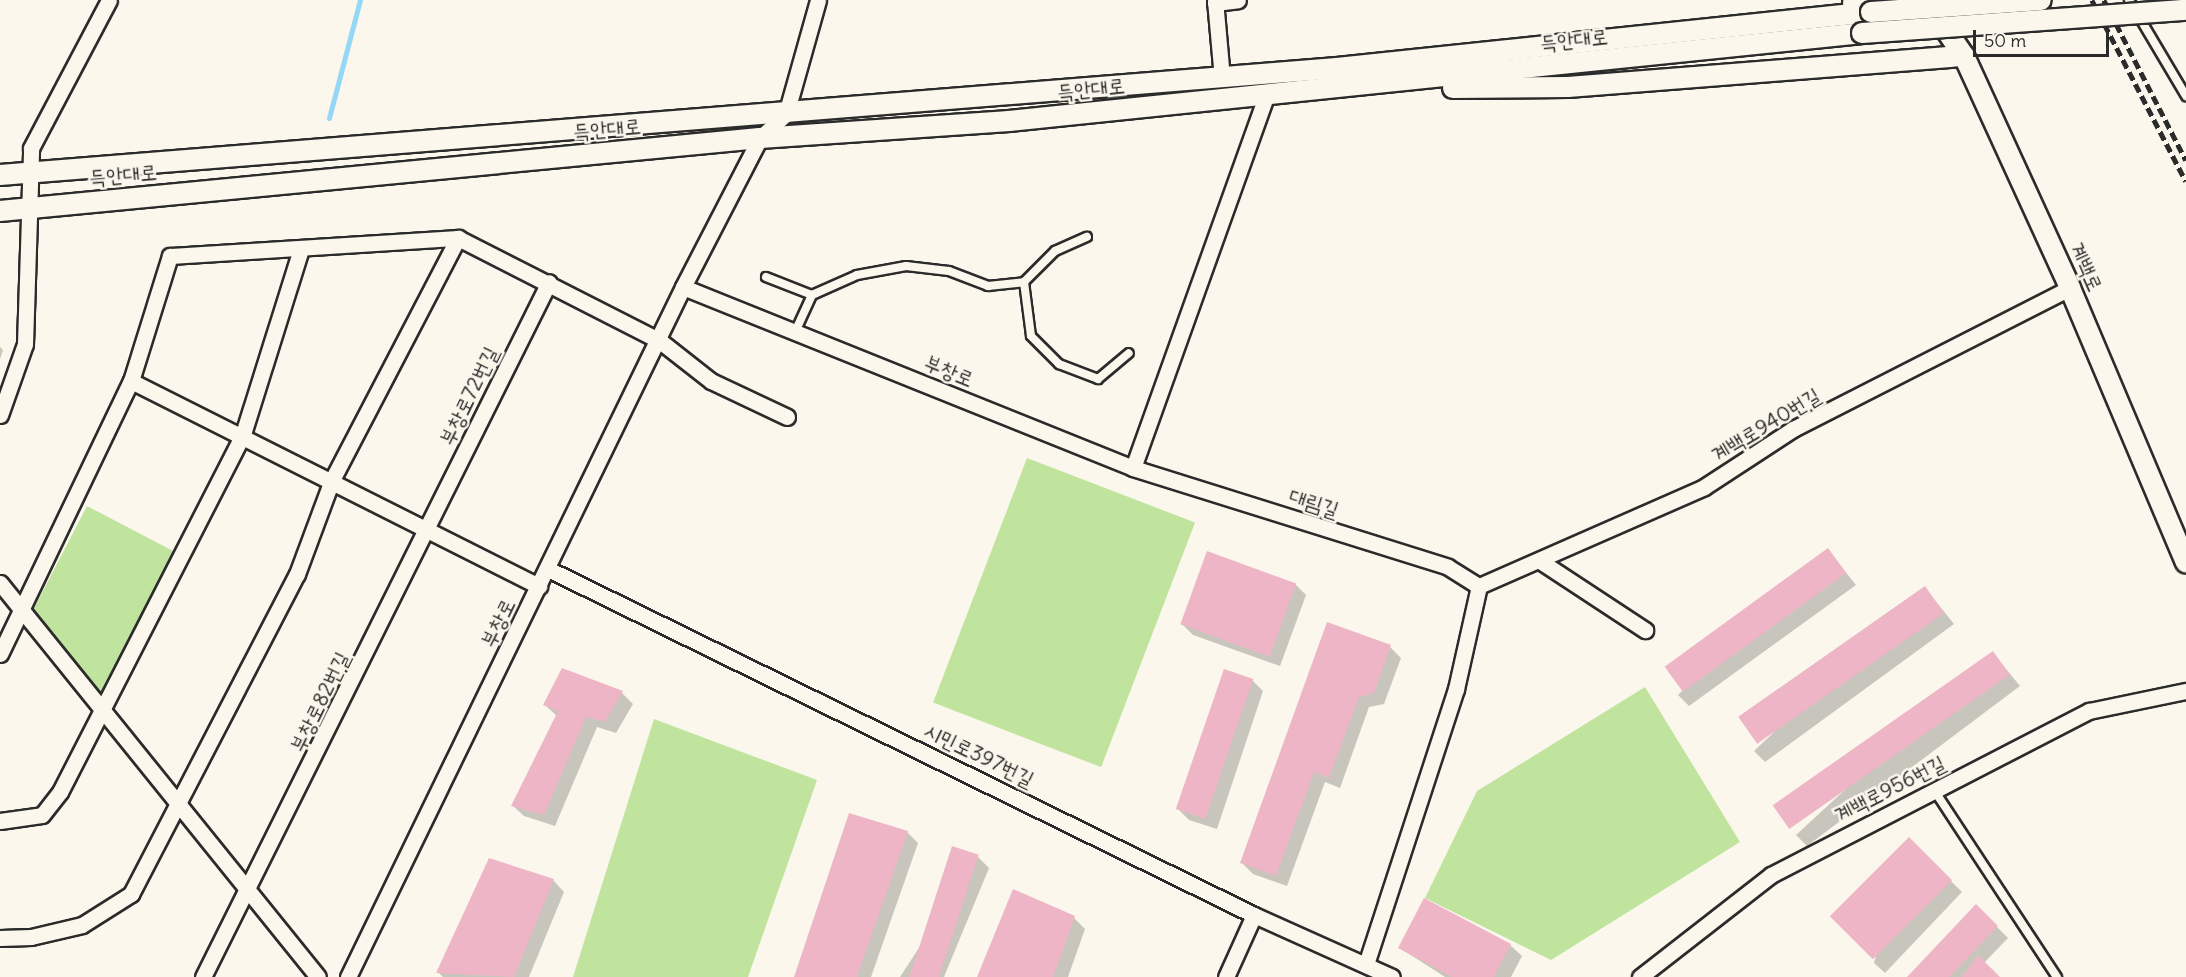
<!DOCTYPE html>
<html>
<head>
<meta charset="utf-8">
<style>
	body { margin:0 }
	#map { position:relative; width:2186px; height:977px; overflow:hidden; background:#fbf7ec; font-family:Delius,"Poor Story",sans-serif }
	div>[style] { position:absolute }
	[style*='--x'] { left:calc(var(--x)*1px); top:calc(var(--y)*1px); width:calc(var(--w)*1px); rotate:calc(var(--a)*1deg) }
	.green>* { inset:0; background:#c0e49e; transform-origin:0 0 }
	.shadow>* { inset:0; background:#0003 }
	.stream>* { height:5px; margin:-2.5px; padding:0 2.5px; transform-origin:2.5px; border-radius:2.5px; background:#95d7f7 }
	.building>* { inset:0; background:#eeb5c6; transform-origin:0 0 }
	.roads { filter:drop-shadow(2px 0 #2b2b2b) drop-shadow(-2px 0 #2b2b2b) drop-shadow(0 2px #2b2b2b) drop-shadow(0 -2px #2b2b2b) }
	.service>* { height:8px; margin:-4px; padding:0 4px; transform-origin:4px; border-radius:4px; background:#fbf7ec }
	.minor>* { height:15px; margin:-7.5px; padding:0 7.5px; transform-origin:7.5px; border-radius:7.5px; background:#fbf7ec }
	.tertiary>* { height:20px; margin:-10px; padding:0 10px; transform-origin:10px; border-radius:10px; background:#fbf7ec }
	.rail>* { height:4.5px; margin-top:-2.25px; transform-origin:0; background:repeating-linear-gradient(90deg,#2b2b2b 0 9px,transparent 0 13.5px) }
	.bridges { filter:drop-shadow(2px 0 #2b2b2b) drop-shadow(-2px 0 #2b2b2b) drop-shadow(0 2px #2b2b2b) drop-shadow(0 -2px #2b2b2b) }
	.tertiary-bridge>* { height:20px; margin:-10px; padding:0 10px; transform-origin:10px; border-radius:10px; background:#fbf7ec }
	span { translate:-50% -50%; white-space:nowrap; text-align:center; line-height:1.15; -webkit-text-stroke:5px #fbf7ec; paint-order:stroke }
	.street-label { font-size:21px; color:#2b2b2b }
	.scale { position:absolute; left:1973px; top:30px; width:136px; height:27px; box-sizing:border-box; border:3px solid #2b2b2b; border-top:0; padding-left:8px; font-size:18px; line-height:21px; white-space:nowrap; color:#2b2b2b; -webkit-text-stroke:4px #fbf7ec; paint-order:stroke }
</style>
</head>
<body>
<div id="map">
	<div class="green">
		<div style="left:1027px;top:458px;width:180px;height:262px;rotate:21deg"></div>
		<div style="clip-path:polygon(87px 506px,177px 553px,103px 696px,32px 612px)"></div>
		<div style="clip-path:polygon(1645px 687px,1740px 842px,1551px 960px,1425px 898px,1477px 791px)"></div>
		<div style="clip-path:polygon(654px 719px,817px 780px,748px 977px,573px 977px)"></div>
	</div>
	<div class="shadow">
		<div style="clip-path:polygon(0 347px,3px 350px,0 359px)"></div>
		<div style="clip-path:polygon(1828px 550px,1856px 585px,1689px 706px,1678px 695px)"></div>
		<div style="clip-path:polygon(1295px 584px,1306px 595px,1280px 666px,1193px 635px,1182px 624px)"></div>
		<div style="clip-path:polygon(1925px 588px,1954px 624px,1765px 762px,1754px 751px)"></div>
		<div style="clip-path:polygon(1390px 647px,1401px 658px,1384px 704px,1369px 707px,1340px 788px,1325px 782px,1287px 886px,1253px 874px,1242px 863px)"></div>
		<div style="clip-path:polygon(1993px 653px,2020px 686px,1807px 846px,1796px 835px)"></div>
		<div style="clip-path:polygon(1252px 680px,1263px 691px,1217px 829px,1189px 820px,1178px 809px)"></div>
		<div style="clip-path:polygon(622px 693px,633px 704px,616px 733px,597px 727px,555px 826px,524px 816px,512px 805px,557px 716px,545px 705px)"></div>
		<div style="clip-path:polygon(850px 815px,907px 832px,918px 843px,871px 977px,795px 977px)"></div>
		<div style="clip-path:polygon(1909px 840px,1962px 892px,1885px 973px,1874px 963px)"></div>
		<div style="clip-path:polygon(978px 857px,989px 868px,944px 977px,900px 977px)"></div>
		<div style="clip-path:polygon(553px 880px,564px 892px,529px 977px,443px 977px,438px 972px)"></div>
		<div style="clip-path:polygon(1976px 906px,2008px 938px,1984px 963px,1998px 977px,1910px 977px)"></div>
		<div style="clip-path:polygon(1074px 918px,1085px 929px,1068px 977px,979px 977px)"></div>
		<div style="clip-path:polygon(1510px 945px,1522px 956px,1511px 977px,1445px 977px,1400px 948px)"></div>
	</div>
	<div class="stream">
		<div style="--x:329;--y:118;--w:122;--a:-75.3"></div>
	</div>
	<div class="building">
		<div style="left:1828px;top:548px;width:31px;height:202px;rotate:54deg"></div>
		<div style="left:1207px;top:551px;width:95px;height:78px;rotate:20deg"></div>
		<div style="left:1925px;top:586px;width:33px;height:228px;rotate:55deg"></div>
		<div style="clip-path:polygon(1327px 622px,1391px 645px,1374px 693px,1359px 697px,1329px 778px,1314px 772px,1276px 876px,1240px 863px)"></div>
		<div style="left:1993px;top:651px;width:29px;height:269px;rotate:55deg"></div>
		<div style="clip-path:polygon(562px 668px,623px 691px,605px 722px,586px 717px,544px 815px,511px 806px,558px 711px,543px 705px)"></div>
		<div style="left:1224px;top:669px;width:31px;height:148px;rotate:19deg"></div>
		<div style="clip-path:polygon(849px 813px,908px 831px,857px 977px,794px 977px)"></div>
		<div style="left:1909px;top:837px;width:61px;height:112px;rotate:45deg"></div>
		<div style="left:952px;top:846px;width:28px;height:142px;rotate:18deg"></div>
		<div style="clip-path:polygon(489px 858px,554px 879px,514px 977px,436px 973px)"></div>
		<div style="clip-path:polygon(1013px 889px,1075px 916px,1053px 977px,977px 977px)"></div>
		<div style="clip-path:polygon(1424px 898px,1511px 944px,1494px 977px,1452px 977px,1398px 948px)"></div>
		<div style="clip-path:polygon(1976px 904px,1998px 926px,1949px 977px,1907px 977px)"></div>
		<div style="clip-path:polygon(1978px 955px,2000px 977px,1962px 977px)"></div>
	</div>
	<div class="roads">
		<div class="service">
			<div style="--x:2129;--y:0;--w:112;--a:59.3"></div>
			<div style="--x:766;--y:277;--w:49;--a:21.4"></div>
			<div style="--x:1024;--y:282;--w:44;--a:-45"></div>
			<div style="--x:1055;--y:251;--w:35;--a:-24"></div>
			<div style="--x:795;--y:332;--w:41;--a:-65.3"></div>
			<div style="--x:812;--y:295;--w:49;--a:-24"></div>
			<div style="--x:857;--y:275;--w:50;--a:-10.4"></div>
			<div style="--x:906;--y:266;--w:43;--a:6.6"></div>
			<div style="--x:949;--y:271;--w:42;--a:21"></div>
			<div style="--x:988;--y:286;--w:36;--a:-6"></div>
			<div style="--x:1024;--y:282;--w:54;--a:82.6"></div>
			<div style="--x:1031;--y:336;--w:40;--a:45"></div>
			<div style="--x:1059;--y:364;--w:42;--a:21"></div>
			<div style="--x:1098;--y:379;--w:40;--a:-40"></div>
			<div style="--x:1934;--y:790;--w:224;--a:56.7"></div>
		</div>
		<div class="minor">
			<div style="--x:1215;--y:0;--w:78;--a:84.9"></div>
			<div style="--x:1215;--y:3;--w:23;--a:-7"></div>
			<div style="--x:683;--y:287;--w:485;--a:21.9"></div>
			<div style="--x:1133;--y:468;--w:330;--a:17.4"></div>
			<div style="--x:1448;--y:567;--w:36;--a:32"></div>
			<div style="--x:1479;--y:586;--w:106;--a:102.6"></div>
			<div style="--x:1456;--y:689;--w:290;--a:108.1"></div>
			<div style="--x:131;--y:381;--w:457;--a:26.7"></div>
			<div style="--x:0;--y:415;--w:75;--a:-70.6"></div>
			<div style="--x:25;--y:344;--w:196;--a:-88.2"></div>
			<div style="--x:31;--y:148;--w:167;--a:-62.2"></div>
			<div style="--x:1133;--y:468;--w:395;--a:-70.3"></div>
			<div style="--x:1540;--y:561;--w:126;--a:33.3"></div>
			<div style="--x:548;--y:569;--w:786;--a:26.11"></div>
			<div style="--x:1254;--y:915;--w:151;--a:24.2"></div>
			<div style="--x:0;--y:583;--w:506;--a:51.09"></div>
			<div style="--x:1479;--y:586;--w:246;--a:-23.7"></div>
			<div style="--x:1704;--y:487;--w:106;--a:-33.1"></div>
			<div style="--x:1793;--y:429;--w:311;--a:-27"></div>
			<div style="--x:0;--y:654;--w:303;--a:-64.4"></div>
			<div style="--x:131;--y:381;--w:131;--a:-72.7"></div>
			<div style="--x:170;--y:256;--w:289;--a:-3.6"></div>
			<div style="--x:458;--y:238;--w:227;--a:27"></div>
			<div style="--x:660;--y:341;--w:65;--a:38.1"></div>
			<div style="--x:711;--y:381;--w:84;--a:25.3"></div>
			<div style="--x:0;--y:821;--w:42;--a:-8.1"></div>
			<div style="--x:42;--y:815;--w:29;--a:-52"></div>
			<div style="--x:60;--y:792;--w:402;--a:-62.9"></div>
			<div style="--x:243;--y:434;--w:194;--a:-72.6"></div>
			<div style="--x:0;--y:938;--w:31;--a:-2"></div>
			<div style="--x:31;--y:937;--w:52;--a:-13.2"></div>
			<div style="--x:82;--y:925;--w:58;--a:-32.3"></div>
			<div style="--x:131;--y:894;--w:360;--a:-62.6"></div>
			<div style="--x:297;--y:574;--w:100;--a:-69.6"></div>
			<div style="--x:332;--y:480;--w:273;--a:-62.5"></div>
			<div style="--x:203;--y:977;--w:776;--a:-63.53"></div>
			<div style="--x:348;--y:977;--w:767;--a:-64.1"></div>
			<div style="--x:683;--y:287;--w:168;--a:-62.7"></div>
			<div style="--x:760;--y:138;--w:35;--a:-43"></div>
			<div style="--x:786;--y:114;--w:118;--a:-74.3"></div>
			<div style="--x:1226;--y:977;--w:68;--a:-65.7"></div>
			<div style="--x:1640;--y:977;--w:166;--a:-37.9"></div>
			<div style="--x:1771;--y:875;--w:358;--a:-27.3"></div>
			<div style="--x:2089;--y:711;--w:99;--a:-11.7"></div>
		</div>
		<div class="tertiary">
			<div style="--x:1853;--y:3;--w:33;--a:-5"></div>
			<div style="--x:1935;--y:14;--w:51;--a:55.4"></div>
			<div style="--x:1964;--y:56;--w:255;--a:65.4"></div>
			<div style="--x:2070;--y:288;--w:298;--a:67.1"></div>
			<div style="--x:1453;--y:88;--w:115;--a:-0.5"></div>
			<div style="--x:1568;--y:87;--w:397;--a:-4.5"></div>
			<div style="--x:0;--y:175;--w:1341;--a:-4.58"></div>
			<div style="--x:1337;--y:68;--w:537;--a:-5.99"></div>
			<div style="--x:0;--y:211;--w:763;--a:-5.49"></div>
			<div style="--x:760;--y:138;--w:250;--a:-3.9"></div>
			<div style="--x:1009;--y:121;--w:858;--a:-5.89"></div>
		</div>
	</div>
	<div class="rail">
		<div style="--x:2092;--y:0;--w:204;--a:62.6"></div>
		<div style="--x:2104;--y:0;--w:180;--a:62.9"></div>
	</div>
	<div class="bridges">
		<div class="tertiary-bridge">
			<div style="--x:1871;--y:12;--w:170;--a:-4"></div>
			<div style="--x:1862;--y:33;--w:325;--a:-4.1"></div>
		</div>
	</div>
	<div class="street-label">
		<span style="left:1574px;top:40px;rotate:-6deg">득안대로</span>
		<span style="left:1091px;top:89px;rotate:-6deg">득안대로</span>
		<span style="left:607px;top:129px;rotate:-5deg">득안대로</span>
		<span style="left:123px;top:175px;rotate:-5deg">득안대로</span>
		<span style="left:2086px;top:267px;rotate:66deg">계백로</span>
		<span style="left:949px;top:371px;rotate:22deg">부창로</span>
		<span style="left:469px;top:396px;rotate:-64deg">부창로72번길</span>
		<span style="left:1766px;top:425px;rotate:-31deg">계백로940번길</span>
		<span style="left:1314px;top:503px;rotate:18deg">대림길</span>
		<span style="left:498px;top:623px;rotate:-64deg">부창로</span>
		<span style="left:320px;top:702px;rotate:-64deg">부창로82번길</span>
		<span style="left:979px;top:755px;rotate:26deg">시민로397번길</span>
		<span style="left:1890px;top:789px;rotate:-27deg">계백로956번길</span>
	</div>
	<div class="scale">50 m</div>
</div>
</body>
</html>
